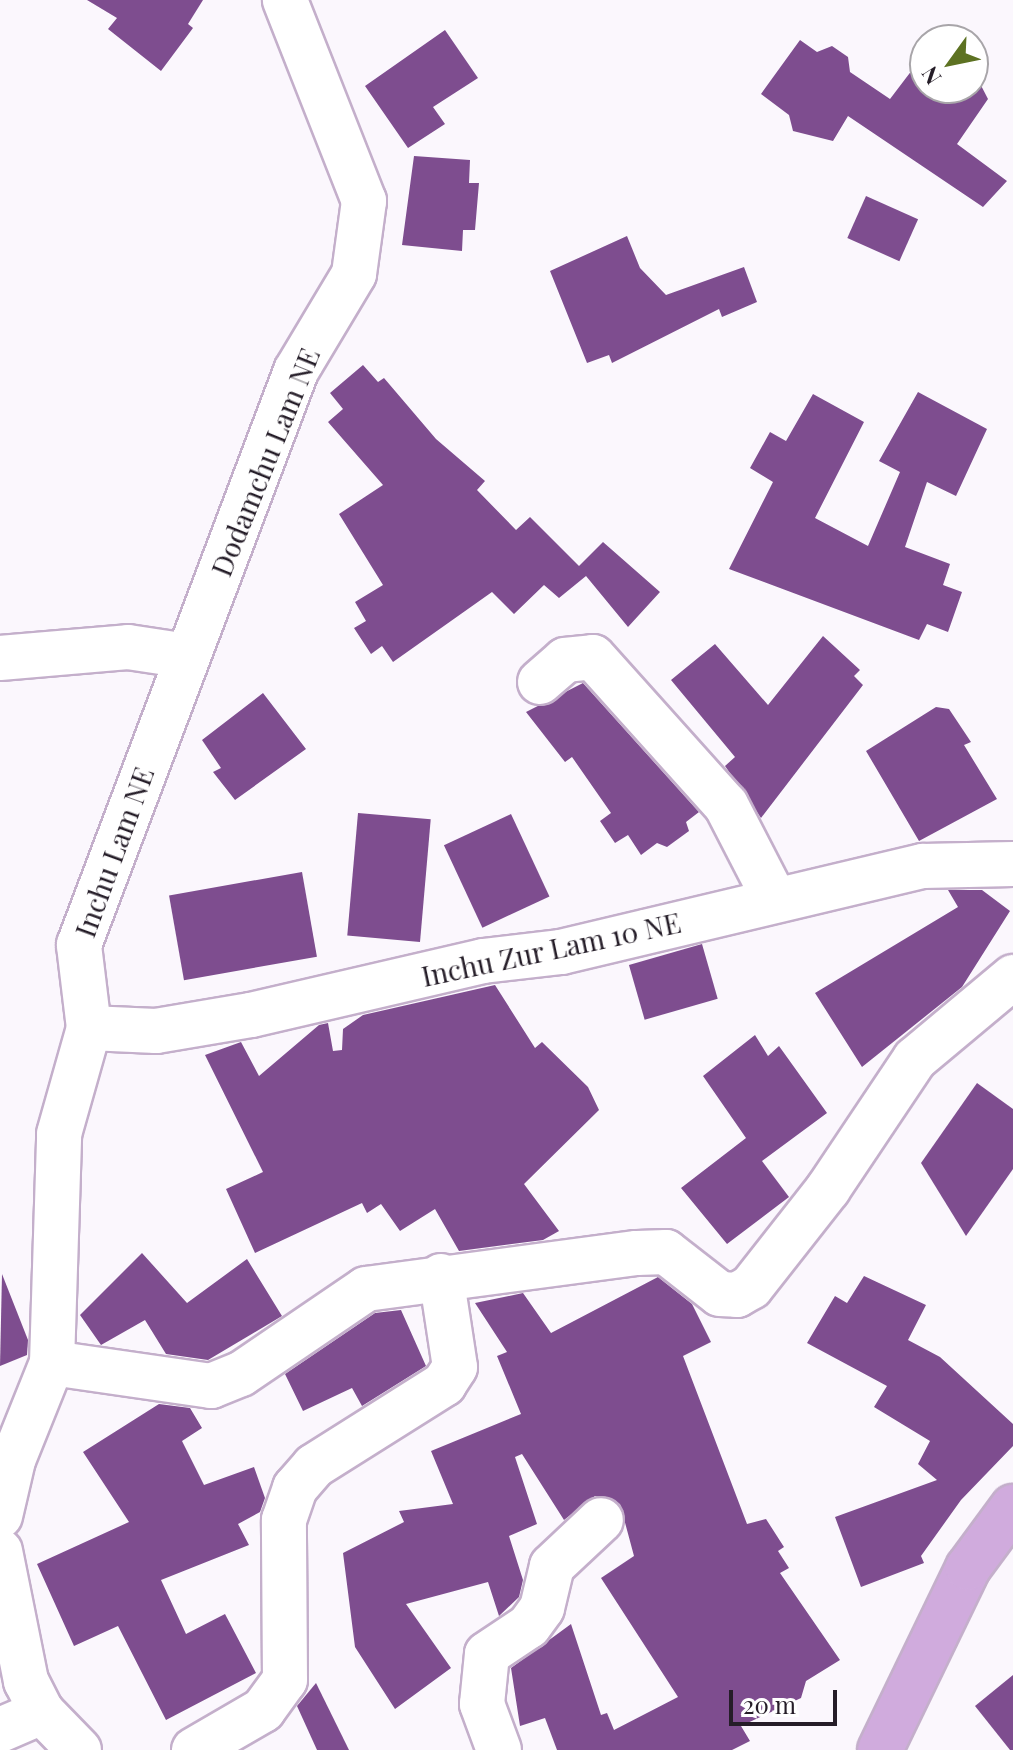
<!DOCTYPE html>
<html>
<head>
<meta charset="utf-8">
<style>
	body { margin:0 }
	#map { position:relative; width:1013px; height:1750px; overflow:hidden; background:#fbf7fd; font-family:"Playfair Display",serif }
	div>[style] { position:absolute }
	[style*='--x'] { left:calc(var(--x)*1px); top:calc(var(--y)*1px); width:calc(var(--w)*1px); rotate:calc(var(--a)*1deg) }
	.building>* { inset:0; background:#7e4d8f; transform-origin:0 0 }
	.roads { filter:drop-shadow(2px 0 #c4afcb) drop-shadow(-2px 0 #c4afcb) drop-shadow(0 2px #c4afcb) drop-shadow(0 -2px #c4afcb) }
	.minor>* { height:44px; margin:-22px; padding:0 22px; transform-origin:22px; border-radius:22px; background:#fff }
	.major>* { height:44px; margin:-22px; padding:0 22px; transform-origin:22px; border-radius:22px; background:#d0abdd }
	span { translate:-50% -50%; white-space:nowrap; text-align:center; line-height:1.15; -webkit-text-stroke:8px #fff; paint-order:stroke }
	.street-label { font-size:28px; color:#251d28 }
	.north { position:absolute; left:909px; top:24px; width:80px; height:80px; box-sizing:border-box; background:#fff; border:2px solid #a8a5a9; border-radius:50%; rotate:237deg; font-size:22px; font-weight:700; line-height:32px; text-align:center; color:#251d28 }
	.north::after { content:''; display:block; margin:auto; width:28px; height:36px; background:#5d7222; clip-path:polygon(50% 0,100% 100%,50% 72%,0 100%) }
	.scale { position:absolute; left:729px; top:1690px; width:108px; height:36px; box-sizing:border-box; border:4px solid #251d28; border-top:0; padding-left:10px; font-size:24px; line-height:28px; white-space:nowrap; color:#251d28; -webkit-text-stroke:6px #fff; paint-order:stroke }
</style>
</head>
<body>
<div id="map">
	<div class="building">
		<div style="clip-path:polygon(87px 0,203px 0,188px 24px,193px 28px,161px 71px,108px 29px,117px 18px)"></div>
		<div style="clip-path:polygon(445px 30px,478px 78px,433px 107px,445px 124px,408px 148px,365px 86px)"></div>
		<div style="clip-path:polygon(800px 40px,817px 52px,832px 46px,848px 57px,850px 72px,890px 99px,925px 53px,925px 88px,973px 88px,973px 70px,988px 99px,957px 144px,1007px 181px,983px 207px,848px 116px,833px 141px,793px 131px,789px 115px,761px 94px)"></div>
		<div style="clip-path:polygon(414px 156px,470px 160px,469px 183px,479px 183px,475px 230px,463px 230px,462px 251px,402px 245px)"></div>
		<div style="left:866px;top:196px;width:57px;height:46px;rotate:24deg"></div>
		<div style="clip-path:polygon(627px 236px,640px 268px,666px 295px,744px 267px,757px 302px,722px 317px,719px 309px,612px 363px,609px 355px,587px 363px,550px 271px)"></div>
		<div style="clip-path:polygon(363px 365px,378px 382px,384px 378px,436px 439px,485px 481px,477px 490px,516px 530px,530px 517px,579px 566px,603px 542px,660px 592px,628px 627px,586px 576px,559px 598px,544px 585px,514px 614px,492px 592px,393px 662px,382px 646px,371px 654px,354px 628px,366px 621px,355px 602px,383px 585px,339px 514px,383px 485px,328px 422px,343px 409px,330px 393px)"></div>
		<div style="clip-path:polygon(918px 392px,987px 429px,956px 496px,927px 482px,905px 547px,950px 564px,943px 585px,962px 592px,948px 632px,927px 624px,919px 640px,729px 569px,773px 482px,750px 468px,770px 432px,786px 441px,813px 394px,864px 422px,815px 518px,868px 546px,900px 472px,879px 461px)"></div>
		<div style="clip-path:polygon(823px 636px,860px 670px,854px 676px,863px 685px,761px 818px,725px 766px,735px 757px,671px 680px,715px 644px,768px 705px)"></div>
		<div style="clip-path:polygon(583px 683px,699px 812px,686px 822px,689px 831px,667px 847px,657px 843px,641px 855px,628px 835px,615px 843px,600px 821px,611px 813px,572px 757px,565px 762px,526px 712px)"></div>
		<div style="clip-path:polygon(263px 693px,306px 749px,235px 800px,213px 772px,221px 768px,202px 740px)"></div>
		<div style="clip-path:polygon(936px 707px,949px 709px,971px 742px,964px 745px,997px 799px,919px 841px,866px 751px)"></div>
		<div style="left:358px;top:813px;width:73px;height:123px;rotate:5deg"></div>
		<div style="left:511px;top:814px;width:91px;height:74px;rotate:65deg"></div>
		<div style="left:302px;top:872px;width:86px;height:135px;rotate:80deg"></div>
		<div style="clip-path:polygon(948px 890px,982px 890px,1010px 911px,962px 987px,862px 1067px,815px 993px,958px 907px)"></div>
		<div style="left:702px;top:944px;width:57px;height:76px;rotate:74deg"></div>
		<div style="clip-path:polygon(495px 985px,535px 1048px,542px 1042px,588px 1087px,599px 1110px,524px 1184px,559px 1231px,543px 1240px,459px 1251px,435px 1209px,400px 1231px,381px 1204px,367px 1213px,362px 1203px,255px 1253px,226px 1189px,263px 1172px,205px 1055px,241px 1042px,259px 1076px,319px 1025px,328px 1023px,333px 1051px,342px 1050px,343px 1029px,363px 1015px)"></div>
		<div style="clip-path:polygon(755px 1035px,768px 1056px,779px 1046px,827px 1113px,762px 1161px,789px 1197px,727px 1244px,681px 1188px,746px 1138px,703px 1076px)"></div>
		<div style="clip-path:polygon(977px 1083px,1013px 1109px,1013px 1169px,966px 1236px,921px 1163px)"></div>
		<div style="clip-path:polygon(142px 1253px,187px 1303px,247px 1259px,282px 1316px,208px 1360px,166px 1354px,145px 1320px,101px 1345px,80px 1315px)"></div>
		<div style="clip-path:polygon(2px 1274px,28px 1340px,27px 1355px,0 1366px)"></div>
		<div style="clip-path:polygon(864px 1276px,926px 1305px,908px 1340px,940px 1357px,1013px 1424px,1013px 1446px,961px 1500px,921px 1556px,924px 1563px,861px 1587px,835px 1517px,937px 1480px,918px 1464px,930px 1441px,874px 1407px,887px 1386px,807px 1343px,835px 1296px,847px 1303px)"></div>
		<div style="clip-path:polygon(658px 1277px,692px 1304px,711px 1342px,683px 1356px,747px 1524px,766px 1519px,784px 1547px,778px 1551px,789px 1568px,780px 1573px,840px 1660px,806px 1681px,801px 1698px,741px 1726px,750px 1741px,732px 1750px,557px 1750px,545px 1718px,520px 1726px,511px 1668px,571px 1624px,601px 1715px,607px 1713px,614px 1730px,678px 1697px,601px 1578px,634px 1556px,620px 1504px,595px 1496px,564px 1520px,522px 1454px,515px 1457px,537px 1524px,509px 1536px,523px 1580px,519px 1597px,499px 1616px,488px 1582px,406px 1604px,451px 1668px,395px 1709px,355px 1647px,343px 1553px,404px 1522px,399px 1511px,453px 1504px,431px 1451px,521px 1414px,497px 1356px,507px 1352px,475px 1303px,523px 1293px,551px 1333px)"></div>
		<div style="clip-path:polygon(401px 1310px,426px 1366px,362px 1406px,352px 1388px,303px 1411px,285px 1374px,375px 1313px)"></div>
		<div style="clip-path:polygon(159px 1404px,190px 1408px,202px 1428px,182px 1441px,204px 1485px,254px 1467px,265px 1498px,260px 1512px,238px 1524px,249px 1545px,161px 1580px,186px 1634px,225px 1614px,256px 1673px,166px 1720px,118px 1626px,74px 1646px,37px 1564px,129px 1522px,83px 1452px)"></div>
		<div style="clip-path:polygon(1013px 1675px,1013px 1750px,1010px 1750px,975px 1706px)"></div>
		<div style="clip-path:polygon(316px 1683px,349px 1750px,317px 1750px,297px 1706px)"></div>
	</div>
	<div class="roads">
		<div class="minor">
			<div style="--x:0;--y:658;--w:128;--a:-4.9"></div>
			<div style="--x:128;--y:647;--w:60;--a:8.7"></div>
			<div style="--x:540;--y:682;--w:33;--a:-41"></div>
			<div style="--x:565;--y:660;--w:28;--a:-6"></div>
			<div style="--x:593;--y:657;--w:199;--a:48.1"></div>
			<div style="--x:726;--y:805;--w:105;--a:62.7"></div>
			<div style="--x:89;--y:1028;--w:67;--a:2.6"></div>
			<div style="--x:156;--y:1031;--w:96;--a:-9.6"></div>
			<div style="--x:251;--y:1015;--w:238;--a:-13.1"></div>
			<div style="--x:483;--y:961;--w:79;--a:-6.6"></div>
			<div style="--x:561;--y:952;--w:372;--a:-13.4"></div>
			<div style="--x:923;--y:866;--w:90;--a:-1.3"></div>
			<div style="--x:52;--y:1363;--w:161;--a:8.2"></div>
			<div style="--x:211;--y:1386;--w:32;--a:-22"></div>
			<div style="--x:241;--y:1374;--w:151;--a:-34.2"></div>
			<div style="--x:366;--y:1289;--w:273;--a:-7.6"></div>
			<div style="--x:637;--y:1253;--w:29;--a:-2"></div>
			<div style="--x:666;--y:1252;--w:68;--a:37.9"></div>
			<div style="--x:720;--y:1294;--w:17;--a:3"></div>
			<div style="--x:737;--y:1295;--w:16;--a:-30"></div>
			<div style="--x:751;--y:1287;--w:125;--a:-51.8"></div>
			<div style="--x:828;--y:1189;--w:156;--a:-56.2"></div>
			<div style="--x:915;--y:1059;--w:128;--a:-39.9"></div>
			<div style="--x:0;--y:1516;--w:57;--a:-76.9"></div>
			<div style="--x:13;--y:1460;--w:105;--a:-68.1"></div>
			<div style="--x:52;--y:1363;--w:229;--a:-88.2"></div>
			<div style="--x:59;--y:1134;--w:110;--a:-74.2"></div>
			<div style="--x:89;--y:1028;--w:84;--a:-96.9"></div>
			<div style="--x:79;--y:945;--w:614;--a:-69.29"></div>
			<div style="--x:296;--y:371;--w:113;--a:-59.1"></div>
			<div style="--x:354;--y:274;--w:74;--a:-82.2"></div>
			<div style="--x:364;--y:201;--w:216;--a:-111.5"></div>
			<div style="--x:0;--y:1551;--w:133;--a:78.7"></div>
			<div style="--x:26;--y:1681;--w:35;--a:63"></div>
			<div style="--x:42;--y:1712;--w:53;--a:45.8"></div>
			<div style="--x:0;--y:1730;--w:46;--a:-23.2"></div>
			<div style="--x:194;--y:1750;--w:80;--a:-30.1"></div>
			<div style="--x:263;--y:1710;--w:37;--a:-54"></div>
			<div style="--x:285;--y:1680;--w:160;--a:-90.4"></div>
			<div style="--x:284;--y:1520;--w:34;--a:-71"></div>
			<div style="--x:295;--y:1488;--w:29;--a:-49"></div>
			<div style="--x:314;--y:1466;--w:154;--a:-32.2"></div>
			<div style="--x:444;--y:1384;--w:20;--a:-57"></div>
			<div style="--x:455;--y:1367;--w:92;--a:-98.7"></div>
			<div style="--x:499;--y:1750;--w:49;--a:-110.3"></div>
			<div style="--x:482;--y:1704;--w:50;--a:-84.3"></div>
			<div style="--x:487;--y:1654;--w:50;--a:-33.7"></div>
			<div style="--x:529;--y:1626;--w:22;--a:-54"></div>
			<div style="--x:542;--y:1608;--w:43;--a:-76.6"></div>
			<div style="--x:552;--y:1566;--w:67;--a:-43.2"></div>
		</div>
		<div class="major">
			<div style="--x:880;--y:1750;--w:202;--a:-64.2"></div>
			<div style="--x:968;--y:1568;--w:76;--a:-53.6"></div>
		</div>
	</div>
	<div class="street-label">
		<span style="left:265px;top:462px;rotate:-68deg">Dodamchu Lam NE</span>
		<span style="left:114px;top:852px;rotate:-70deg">Inchu Lam NE</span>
		<span style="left:551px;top:949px;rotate:-12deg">Inchu Zur Lam 10 NE</span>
	</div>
	<div class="north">N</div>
	<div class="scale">20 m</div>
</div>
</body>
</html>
